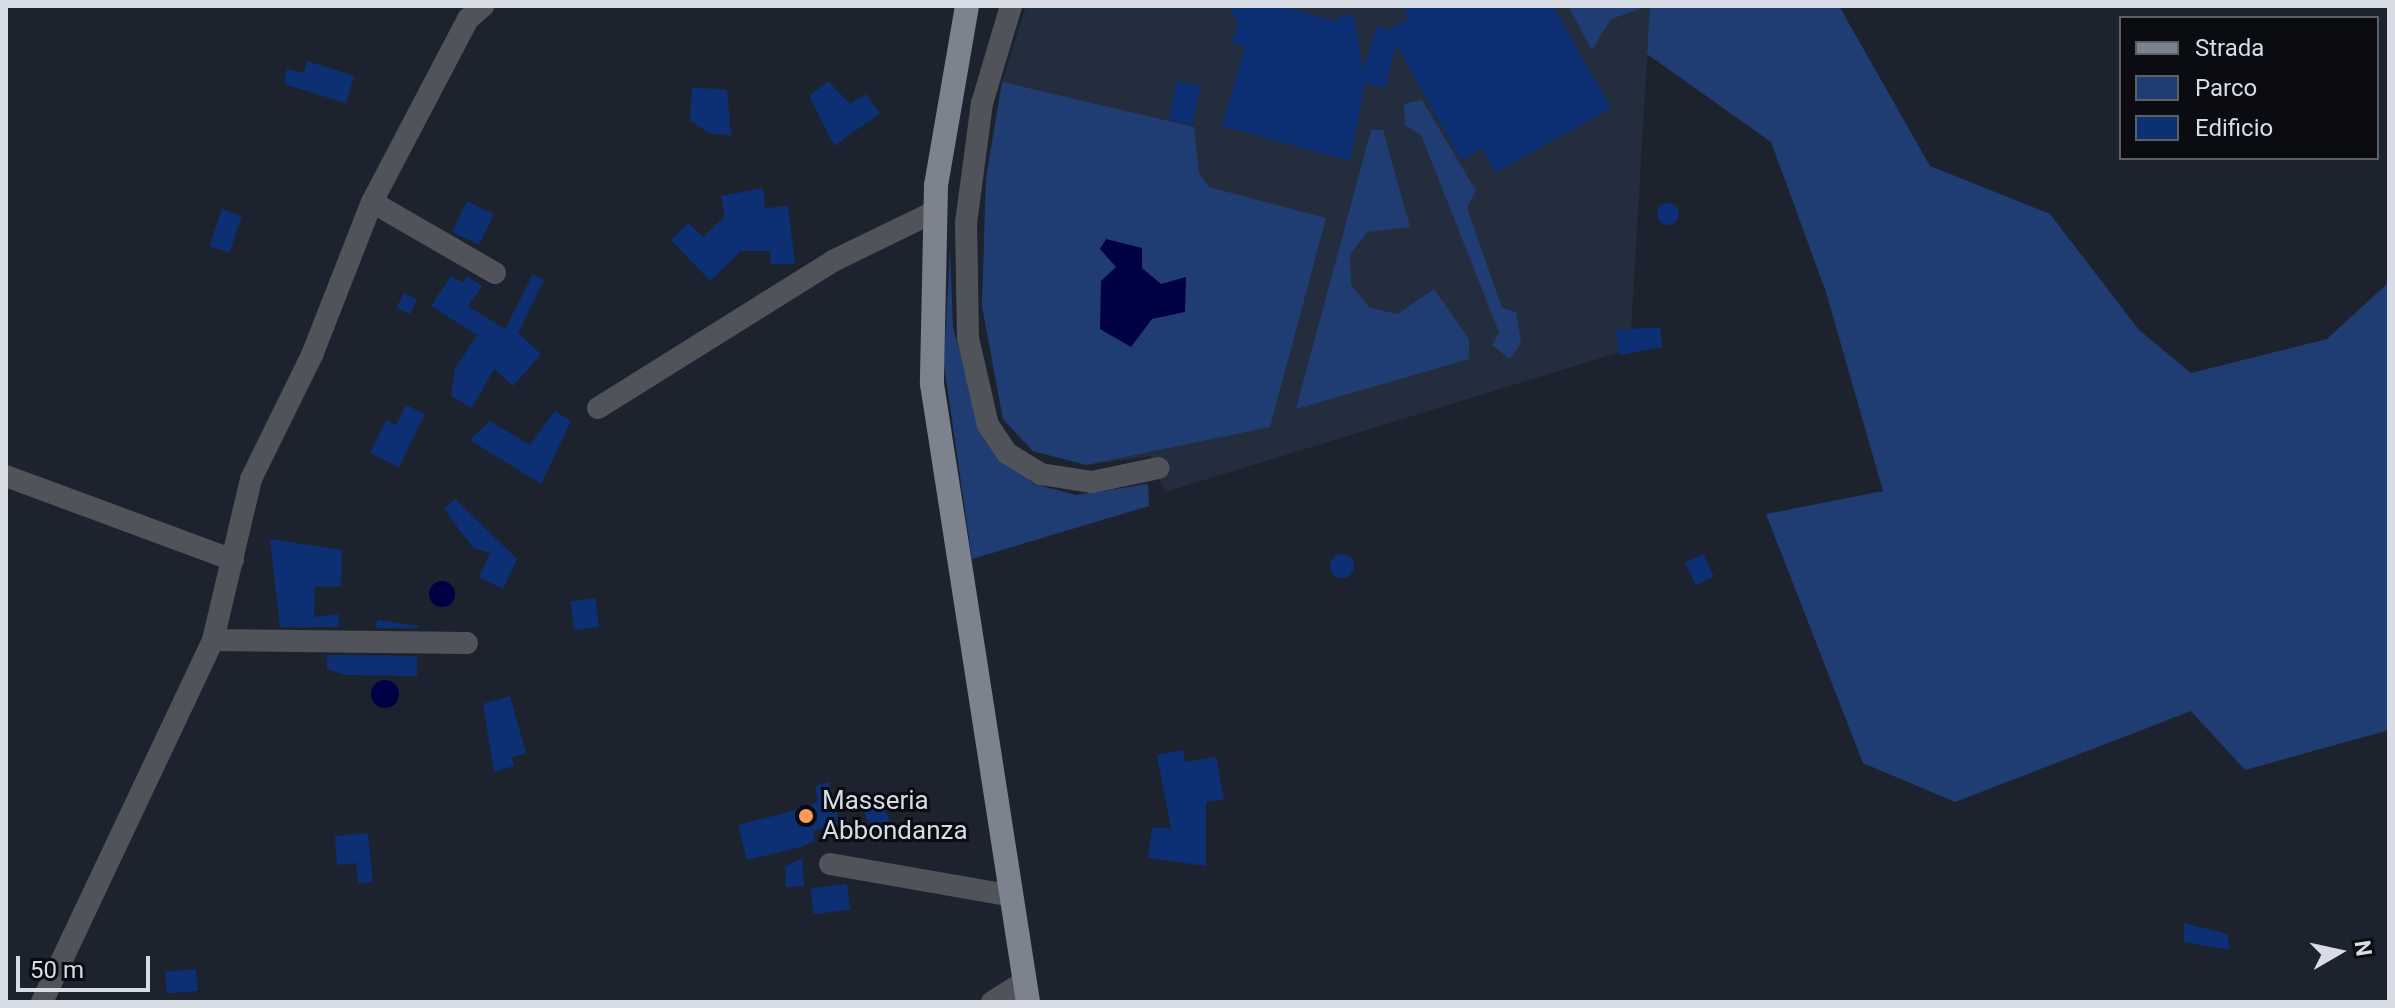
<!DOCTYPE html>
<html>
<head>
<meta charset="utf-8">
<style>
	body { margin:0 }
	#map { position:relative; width:2395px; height:1008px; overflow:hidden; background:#1d232e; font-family:Roboto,sans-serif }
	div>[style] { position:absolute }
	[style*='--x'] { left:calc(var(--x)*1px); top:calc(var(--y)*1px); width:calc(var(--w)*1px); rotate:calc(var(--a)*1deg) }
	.built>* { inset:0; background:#242d3d }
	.green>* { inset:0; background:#203d73 }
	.water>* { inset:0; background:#004 }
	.round { border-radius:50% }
	.building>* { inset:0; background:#0d2f73; transform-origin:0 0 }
	.street>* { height:22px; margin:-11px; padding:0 11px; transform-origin:11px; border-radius:11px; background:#505359 }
	.primary>* { height:24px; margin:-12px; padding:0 12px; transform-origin:12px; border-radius:12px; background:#7c838f }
	.dots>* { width:22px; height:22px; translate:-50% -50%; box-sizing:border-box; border:4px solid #0a0c11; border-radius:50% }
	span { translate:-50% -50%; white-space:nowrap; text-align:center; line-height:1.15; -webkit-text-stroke:6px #0a0c11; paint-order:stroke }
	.poi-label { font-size:26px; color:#d8dce4 }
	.left { translate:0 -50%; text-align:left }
	.frame { position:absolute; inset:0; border:8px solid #d8dce4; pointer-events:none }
	.legend { position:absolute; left:2119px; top:16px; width:260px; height:144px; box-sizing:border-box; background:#0a0c11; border:2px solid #5c5f65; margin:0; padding:10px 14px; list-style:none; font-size:24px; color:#d8dce4 }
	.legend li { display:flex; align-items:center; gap:16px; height:40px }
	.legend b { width:40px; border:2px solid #5c5f65 }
	.north { position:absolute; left:2299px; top:912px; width:80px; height:80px; -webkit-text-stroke:6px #0a0c11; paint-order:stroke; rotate:81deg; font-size:22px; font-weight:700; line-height:32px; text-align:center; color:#d8dce4 }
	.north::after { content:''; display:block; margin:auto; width:28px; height:36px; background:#d8dce4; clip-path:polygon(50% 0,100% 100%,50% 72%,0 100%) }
	.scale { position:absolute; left:16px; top:956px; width:134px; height:36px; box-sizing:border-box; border:4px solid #d8dce4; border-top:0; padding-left:10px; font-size:24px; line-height:28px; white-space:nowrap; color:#d8dce4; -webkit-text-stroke:6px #0a0c11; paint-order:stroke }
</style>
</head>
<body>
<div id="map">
	<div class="built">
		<div style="clip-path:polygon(1026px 6px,1650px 6px,1630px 349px,1165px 492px,1150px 456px,1086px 465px,1033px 451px,1003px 419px,982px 306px,986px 178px,1002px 82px)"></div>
	</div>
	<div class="green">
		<div style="clip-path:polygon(1568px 6px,1649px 6px,1611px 19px,1592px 50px)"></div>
		<div style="clip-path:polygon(1650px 6px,1839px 6px,1930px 166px,2050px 214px,2139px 330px,2191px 373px,2327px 339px,2389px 282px,2389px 730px,2245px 770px,2191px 711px,1955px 802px,1863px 763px,1766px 514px,1883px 491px,1826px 292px,1771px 142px,1647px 54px)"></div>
		<div style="clip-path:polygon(1002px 82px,1194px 127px,1199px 173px,1209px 187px,1326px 218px,1270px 427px,1086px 465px,1033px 451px,1003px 419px,982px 306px,986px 178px)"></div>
		<div style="clip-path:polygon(1422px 100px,1476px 191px,1467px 208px,1502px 308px,1516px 312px,1521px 343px,1510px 359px,1492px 345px,1499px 332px,1421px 135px,1405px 125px,1404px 104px)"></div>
		<div style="clip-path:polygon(1371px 130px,1383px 130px,1410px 227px,1367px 232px,1350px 255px,1351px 285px,1370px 308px,1398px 314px,1434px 289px,1469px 339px,1469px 359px,1296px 409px)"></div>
		<div style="clip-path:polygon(950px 248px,953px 328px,984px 440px,1034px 484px,1076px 495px,1148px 484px,1149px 506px,972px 559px,944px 364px)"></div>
	</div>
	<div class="water">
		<div style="clip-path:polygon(1106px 239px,1142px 248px,1142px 268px,1161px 284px,1186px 277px,1185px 312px,1152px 319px,1131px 347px,1100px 329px,1101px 281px,1116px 267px,1100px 249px)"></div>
		<div class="round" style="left:429px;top:581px;width:26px;height:26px"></div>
		<div class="round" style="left:371px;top:680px;width:28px;height:28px"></div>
	</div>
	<div class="building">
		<div style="clip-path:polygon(1228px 6px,1281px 6px,1335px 21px,1342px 14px,1354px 16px,1363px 70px,1377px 26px,1388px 30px,1409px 18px,1402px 6px,1553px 6px,1611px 108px,1495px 173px,1482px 148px,1461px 160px,1396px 44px,1385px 88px,1365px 83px,1350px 161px,1222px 126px,1245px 47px,1232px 43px,1238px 23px)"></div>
		<div style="clip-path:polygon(307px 61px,354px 76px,346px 103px,284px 84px,287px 69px,304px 73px)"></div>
		<div style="clip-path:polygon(828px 81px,850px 104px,866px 94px,880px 113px,834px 146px,809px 96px)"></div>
		<div style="left:1177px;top:81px;width:24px;height:40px;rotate:12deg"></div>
		<div style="clip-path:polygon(692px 87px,727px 90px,731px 135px,710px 134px,690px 120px)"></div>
		<div style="clip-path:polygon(763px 188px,765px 208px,788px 206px,795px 264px,771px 264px,770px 251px,741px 251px,710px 281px,671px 240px,688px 223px,703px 237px,725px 216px,721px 196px)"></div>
		<div style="left:467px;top:201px;width:30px;height:34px;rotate:26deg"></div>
		<div class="round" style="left:1657px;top:203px;width:22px;height:22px"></div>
		<div style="left:222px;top:209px;width:21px;height:39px;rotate:19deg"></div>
		<div style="clip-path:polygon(533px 274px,544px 280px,518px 333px,541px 354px,513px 386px,494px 369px,472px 408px,451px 396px,455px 369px,477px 335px,431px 306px,451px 276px,463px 283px,467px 276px,482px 286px,468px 306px,505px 329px)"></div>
		<div style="left:404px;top:293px;width:15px;height:16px;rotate:28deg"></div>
		<div style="clip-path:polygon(1660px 327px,1662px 347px,1619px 355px,1616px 330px)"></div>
		<div style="clip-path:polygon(406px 405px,425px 414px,399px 467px,370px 453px,386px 420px,396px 425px)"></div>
		<div style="clip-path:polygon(555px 411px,571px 421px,541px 484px,470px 440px,490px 421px,530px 445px)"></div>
		<div style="clip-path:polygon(455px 499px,517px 559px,503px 589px,479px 577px,490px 553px,473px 548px,444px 509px)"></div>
		<div style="clip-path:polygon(270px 539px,342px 550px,341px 586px,315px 587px,314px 617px,338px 614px,339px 627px,280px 627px)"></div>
		<div class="round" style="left:1330px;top:554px;width:24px;height:24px"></div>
		<div style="left:1703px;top:554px;width:25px;height:20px;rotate:64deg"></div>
		<div style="left:595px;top:598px;width:29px;height:25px;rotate:82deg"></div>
		<div style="clip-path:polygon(377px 620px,418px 626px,418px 628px,376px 628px)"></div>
		<div style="clip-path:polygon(327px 655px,417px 656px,417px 676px,345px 675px,327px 669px)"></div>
		<div style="clip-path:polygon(510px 696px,526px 753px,512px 757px,514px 766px,494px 772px,483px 704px)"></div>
		<div style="clip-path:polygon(1183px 750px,1185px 762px,1216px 757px,1224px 799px,1206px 802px,1206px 866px,1148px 858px,1152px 827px,1171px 829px,1157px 755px)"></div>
		<div style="clip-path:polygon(829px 782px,840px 824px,813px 831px,815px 840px,801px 847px,747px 860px,738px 825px,808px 807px,818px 801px,815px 786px)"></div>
		<div style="left:879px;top:797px;width:29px;height:20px;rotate:65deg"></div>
		<div style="clip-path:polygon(368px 833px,373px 882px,358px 883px,356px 863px,337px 865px,335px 836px)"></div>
		<div style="clip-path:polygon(802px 858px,804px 886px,786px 887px,785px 867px)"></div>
		<div style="left:847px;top:884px;width:26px;height:37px;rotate:83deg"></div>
		<div style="clip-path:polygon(2184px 923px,2227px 934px,2230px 950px,2184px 942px)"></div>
		<div style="left:196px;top:969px;width:22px;height:31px;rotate:85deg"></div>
	</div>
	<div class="street">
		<div style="--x:1011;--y:6;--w:101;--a:106.6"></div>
		<div style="--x:982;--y:103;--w:121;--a:97.6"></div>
		<div style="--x:966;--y:223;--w:115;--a:89"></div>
		<div style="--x:968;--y:338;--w:89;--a:77.1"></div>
		<div style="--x:988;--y:425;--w:34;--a:56"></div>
		<div style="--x:1007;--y:453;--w:40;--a:32"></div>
		<div style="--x:1041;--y:474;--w:52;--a:8.9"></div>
		<div style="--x:1092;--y:482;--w:68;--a:-11.8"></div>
		<div style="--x:372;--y:202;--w:142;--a:30"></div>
		<div style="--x:598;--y:408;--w:277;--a:-32"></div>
		<div style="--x:833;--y:261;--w:114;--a:-25.9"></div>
		<div style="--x:6;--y:476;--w:242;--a:20.3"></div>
		<div style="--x:213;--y:640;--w:254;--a:0.7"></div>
		<div style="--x:830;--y:864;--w:181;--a:9.9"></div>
		<div style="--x:42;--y:1002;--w:400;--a:-64.7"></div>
		<div style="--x:213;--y:640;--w:165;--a:-76.7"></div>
		<div style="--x:251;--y:479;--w:138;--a:-63.8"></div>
		<div style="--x:312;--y:355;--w:164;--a:-68.6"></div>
		<div style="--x:372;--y:202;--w:207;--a:-62.3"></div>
		<div style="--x:468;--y:19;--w:20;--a:-41"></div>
		<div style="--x:992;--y:1002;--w:36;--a:-32"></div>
	</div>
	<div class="primary">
		<div style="--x:967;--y:6;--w:183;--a:99.8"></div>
		<div style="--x:936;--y:186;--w:198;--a:91.2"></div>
		<div style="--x:932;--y:384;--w:625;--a:81.17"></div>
	</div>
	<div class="dots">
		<div style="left:806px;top:816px;background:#ff9b5a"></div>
	</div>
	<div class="poi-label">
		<span class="left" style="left:822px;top:816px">Masseria<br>Abbondanza</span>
	</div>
	<div class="frame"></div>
	<ul class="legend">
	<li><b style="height:10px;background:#7c838f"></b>Strada</li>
	<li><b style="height:22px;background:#203d73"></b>Parco</li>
	<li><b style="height:22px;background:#0d2f73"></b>Edificio</li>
	</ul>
	<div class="north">N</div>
	<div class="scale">50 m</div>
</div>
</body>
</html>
